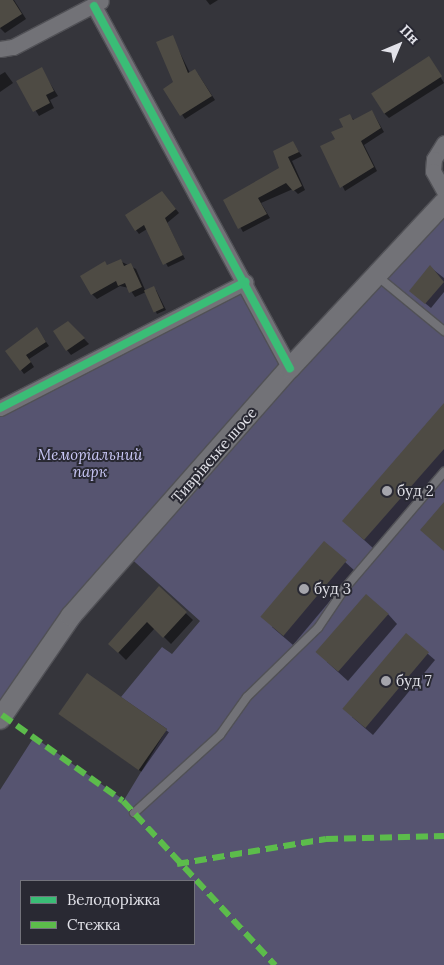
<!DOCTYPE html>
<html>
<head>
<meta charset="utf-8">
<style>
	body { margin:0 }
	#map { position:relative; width:444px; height:965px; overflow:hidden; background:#35353b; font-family:Lora,serif }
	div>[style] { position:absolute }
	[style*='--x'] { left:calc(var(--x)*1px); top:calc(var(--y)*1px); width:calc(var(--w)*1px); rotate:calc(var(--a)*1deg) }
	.green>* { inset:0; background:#565470 }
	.shadow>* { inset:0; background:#0007; transform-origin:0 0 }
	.building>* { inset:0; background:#4e4b44; transform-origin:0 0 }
	.roads { filter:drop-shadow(1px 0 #515156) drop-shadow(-1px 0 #515156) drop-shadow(0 1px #515156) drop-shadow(0 -1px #515156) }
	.lane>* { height:8px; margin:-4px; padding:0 4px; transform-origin:4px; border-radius:4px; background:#727277 }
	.street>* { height:15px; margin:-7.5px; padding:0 7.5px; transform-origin:7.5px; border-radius:7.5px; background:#727277 }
	.secondary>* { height:20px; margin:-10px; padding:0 10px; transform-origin:10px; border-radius:10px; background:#727277 }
	.quiet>* { height:6px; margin-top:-3px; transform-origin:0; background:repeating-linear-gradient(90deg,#5cbc4b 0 12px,transparent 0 18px) }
	.cycleway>* { height:8px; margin:-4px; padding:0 4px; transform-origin:4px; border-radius:4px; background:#3abd76 }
	.dots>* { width:14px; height:14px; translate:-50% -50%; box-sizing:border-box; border:2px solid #292933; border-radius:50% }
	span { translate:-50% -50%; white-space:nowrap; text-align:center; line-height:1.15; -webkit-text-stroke:4px #292933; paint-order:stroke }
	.park-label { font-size:15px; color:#cac8f7; font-style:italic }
	.street-label { font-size:15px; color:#e2e2e9 }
	.poi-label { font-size:15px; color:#e2e2e9 }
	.left { translate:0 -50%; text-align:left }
	.legend { position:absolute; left:20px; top:880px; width:175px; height:65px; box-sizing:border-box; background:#292933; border:1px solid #73737c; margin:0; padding:6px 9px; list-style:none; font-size:15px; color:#e2e2e9 }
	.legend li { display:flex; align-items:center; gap:10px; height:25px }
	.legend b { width:25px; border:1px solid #73737c }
	.north { position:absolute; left:374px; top:20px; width:50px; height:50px; -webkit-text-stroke:4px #292933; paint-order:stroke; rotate:45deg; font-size:14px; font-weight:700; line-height:20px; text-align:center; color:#e2e2e9 }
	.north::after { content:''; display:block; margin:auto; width:18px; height:22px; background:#e2e2e9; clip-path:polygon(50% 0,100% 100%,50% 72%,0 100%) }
</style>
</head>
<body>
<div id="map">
	<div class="green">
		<div style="clip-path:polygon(evenodd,444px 203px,444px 965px,0 965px,0 790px,34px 737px,124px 800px,167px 729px,121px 697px,162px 647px,172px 654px,200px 621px,126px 554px,0 719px,0 408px,245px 282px,290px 368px,444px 203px,21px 881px,194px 881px,194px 944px,21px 944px,21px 881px)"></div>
	</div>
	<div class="shadow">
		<div style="clip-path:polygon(14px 0,26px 19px,5px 33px,0 28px,0 1px)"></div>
		<div style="clip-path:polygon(206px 0,218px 0,210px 5px)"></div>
		<div style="clip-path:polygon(172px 37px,190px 73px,198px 74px,215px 100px,185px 119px,165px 89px,175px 83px)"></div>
		<div style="clip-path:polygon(429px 58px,444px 83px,389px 118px,384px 113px)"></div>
		<div style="clip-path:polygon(41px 69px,58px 96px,50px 100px,54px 108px,39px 116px,18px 82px)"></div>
		<div style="clip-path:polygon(5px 72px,13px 83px,0 92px,0 75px)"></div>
		<div style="clip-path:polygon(372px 111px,384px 132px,364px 145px,377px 171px,345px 191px,322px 146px,336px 140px,349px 115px,354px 120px)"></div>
		<div style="clip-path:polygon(292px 142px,302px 156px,292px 161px,305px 190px,298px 194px,293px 189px,261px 203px,270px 218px,243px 232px,225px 201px,280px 169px)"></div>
		<div style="clip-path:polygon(165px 196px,179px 213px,167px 223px,185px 259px,168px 267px,147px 229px,139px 234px,136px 230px)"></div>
		<div style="clip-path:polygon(120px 261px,136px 269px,146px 292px,156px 290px,166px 310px,157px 314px,146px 292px,135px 297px,129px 288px,120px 286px,97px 299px,92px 294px,105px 263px,108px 266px)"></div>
		<div style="clip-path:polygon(430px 267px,444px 278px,444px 292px,431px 308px,415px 295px)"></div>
		<div style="clip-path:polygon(68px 322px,89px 344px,71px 355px,67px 350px)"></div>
		<div style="clip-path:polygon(37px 329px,49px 346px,29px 359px,34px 367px,24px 374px,7px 351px)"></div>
		<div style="clip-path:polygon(444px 405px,444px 468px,374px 549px,353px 530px)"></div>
		<div style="clip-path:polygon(324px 543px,355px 571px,293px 645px,272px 627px)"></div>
		<div style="clip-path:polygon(159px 588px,193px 620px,171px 644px,155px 628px,126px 660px,117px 651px)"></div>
		<div style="clip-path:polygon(388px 614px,397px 624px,348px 681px,327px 662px)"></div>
		<div style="clip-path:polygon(406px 635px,435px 660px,373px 735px,352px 717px)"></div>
		<div style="left:87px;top:675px;width:100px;height:48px;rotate:35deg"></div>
	</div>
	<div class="building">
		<div style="clip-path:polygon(0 0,13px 0,22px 14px,0 28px)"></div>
		<div style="clip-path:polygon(173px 35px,188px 73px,195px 69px,212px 96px,180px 116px,163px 89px,173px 82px,156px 42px)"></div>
		<div style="left:429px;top:56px;width:24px;height:69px;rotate:57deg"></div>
		<div style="clip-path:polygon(42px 67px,54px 91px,46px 95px,50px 103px,33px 112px,16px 81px)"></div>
		<div style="clip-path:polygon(372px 110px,381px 128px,361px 141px,374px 167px,340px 188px,320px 146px,335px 139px,331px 132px,343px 127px,339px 119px,350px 114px,353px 120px)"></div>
		<div style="clip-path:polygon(293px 141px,299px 152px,288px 157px,302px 186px,293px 191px,286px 183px,258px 198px,267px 214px,238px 229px,223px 200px,279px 168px,273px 151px)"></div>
		<div style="clip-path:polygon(162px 191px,176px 209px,165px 218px,183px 255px,163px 265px,144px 225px,135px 231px,125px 215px)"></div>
		<div style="clip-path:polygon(121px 259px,124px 266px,131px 263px,142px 287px,129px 293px,125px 283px,118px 286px,116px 281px,91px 295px,80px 276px,105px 261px,107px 265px)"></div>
		<div style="clip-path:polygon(430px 265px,444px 282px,425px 304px,409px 291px)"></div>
		<div style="left:154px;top:286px;width:24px;height:11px;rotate:66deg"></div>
		<div style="clip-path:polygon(68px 321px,85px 338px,66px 351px,53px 331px)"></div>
		<div style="clip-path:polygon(37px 327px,46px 342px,26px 355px,31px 362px,20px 371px,5px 351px)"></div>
		<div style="clip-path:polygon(444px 403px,444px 449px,364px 540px,342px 521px)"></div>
		<div style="clip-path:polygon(444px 502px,444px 551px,420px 530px)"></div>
		<div style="left:324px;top:541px;width:30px;height:99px;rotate:40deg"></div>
		<div style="clip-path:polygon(159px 586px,187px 612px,163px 638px,147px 622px,118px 653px,108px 644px)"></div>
		<div style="left:366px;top:594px;width:30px;height:77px;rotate:41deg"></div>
		<div style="left:406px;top:633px;width:30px;height:99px;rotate:40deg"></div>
		<div style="left:87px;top:673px;width:98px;height:50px;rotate:35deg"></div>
	</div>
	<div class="roads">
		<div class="lane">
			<div style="--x:377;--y:276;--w:87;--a:39.4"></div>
			<div style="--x:134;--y:813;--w:116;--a:-42.2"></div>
			<div style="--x:220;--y:735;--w:47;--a:-54.6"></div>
			<div style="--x:247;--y:697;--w:99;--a:-44.2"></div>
			<div style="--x:318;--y:628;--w:48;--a:-56"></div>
			<div style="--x:345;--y:588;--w:153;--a:-49.5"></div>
		</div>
		<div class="street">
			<div style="--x:94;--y:6;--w:412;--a:61.6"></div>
			<div style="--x:0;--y:49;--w:13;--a:-9"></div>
			<div style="--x:13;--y:47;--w:99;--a:-27.6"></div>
			<div style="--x:444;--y:143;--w:19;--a:122"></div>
			<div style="--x:434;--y:159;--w:12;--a:95"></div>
			<div style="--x:433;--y:171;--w:23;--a:61"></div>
			<div style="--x:0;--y:408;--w:276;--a:-27.2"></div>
		</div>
		<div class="secondary">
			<div style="--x:0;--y:719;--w:125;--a:-55.4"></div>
			<div style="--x:71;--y:616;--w:331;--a:-48.6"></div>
			<div style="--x:290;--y:368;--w:226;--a:-47"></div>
		</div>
	</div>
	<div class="quiet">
		<div style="--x:2;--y:715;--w:148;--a:35.4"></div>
		<div style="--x:123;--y:801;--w:224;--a:47.2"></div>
		<div style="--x:177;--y:864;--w:151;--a:-9.5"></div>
		<div style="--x:326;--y:839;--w:118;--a:-1.5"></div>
	</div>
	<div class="cycleway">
		<div style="--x:94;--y:6;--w:412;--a:61.6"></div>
		<div style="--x:0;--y:408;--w:276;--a:-27.2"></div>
	</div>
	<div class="dots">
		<div style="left:387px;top:491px;background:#a5a5ac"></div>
		<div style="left:304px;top:589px;background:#a5a5ac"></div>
		<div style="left:386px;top:681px;background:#a5a5ac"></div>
	</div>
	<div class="park-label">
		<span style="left:90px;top:463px">Меморіальний<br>парк</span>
	</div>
	<div class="street-label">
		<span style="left:214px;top:455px;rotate:-49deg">Тиврівське шосе</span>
	</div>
	<div class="poi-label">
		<span class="left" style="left:397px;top:491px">буд 2</span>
		<span class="left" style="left:314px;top:589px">буд 3</span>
		<span class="left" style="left:396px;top:681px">буд 7</span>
	</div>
	<ul class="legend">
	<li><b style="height:6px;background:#3abd76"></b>Велодоріжка</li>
	<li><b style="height:6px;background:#5cbc4b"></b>Стежка</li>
	</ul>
	<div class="north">Пн</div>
</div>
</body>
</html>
